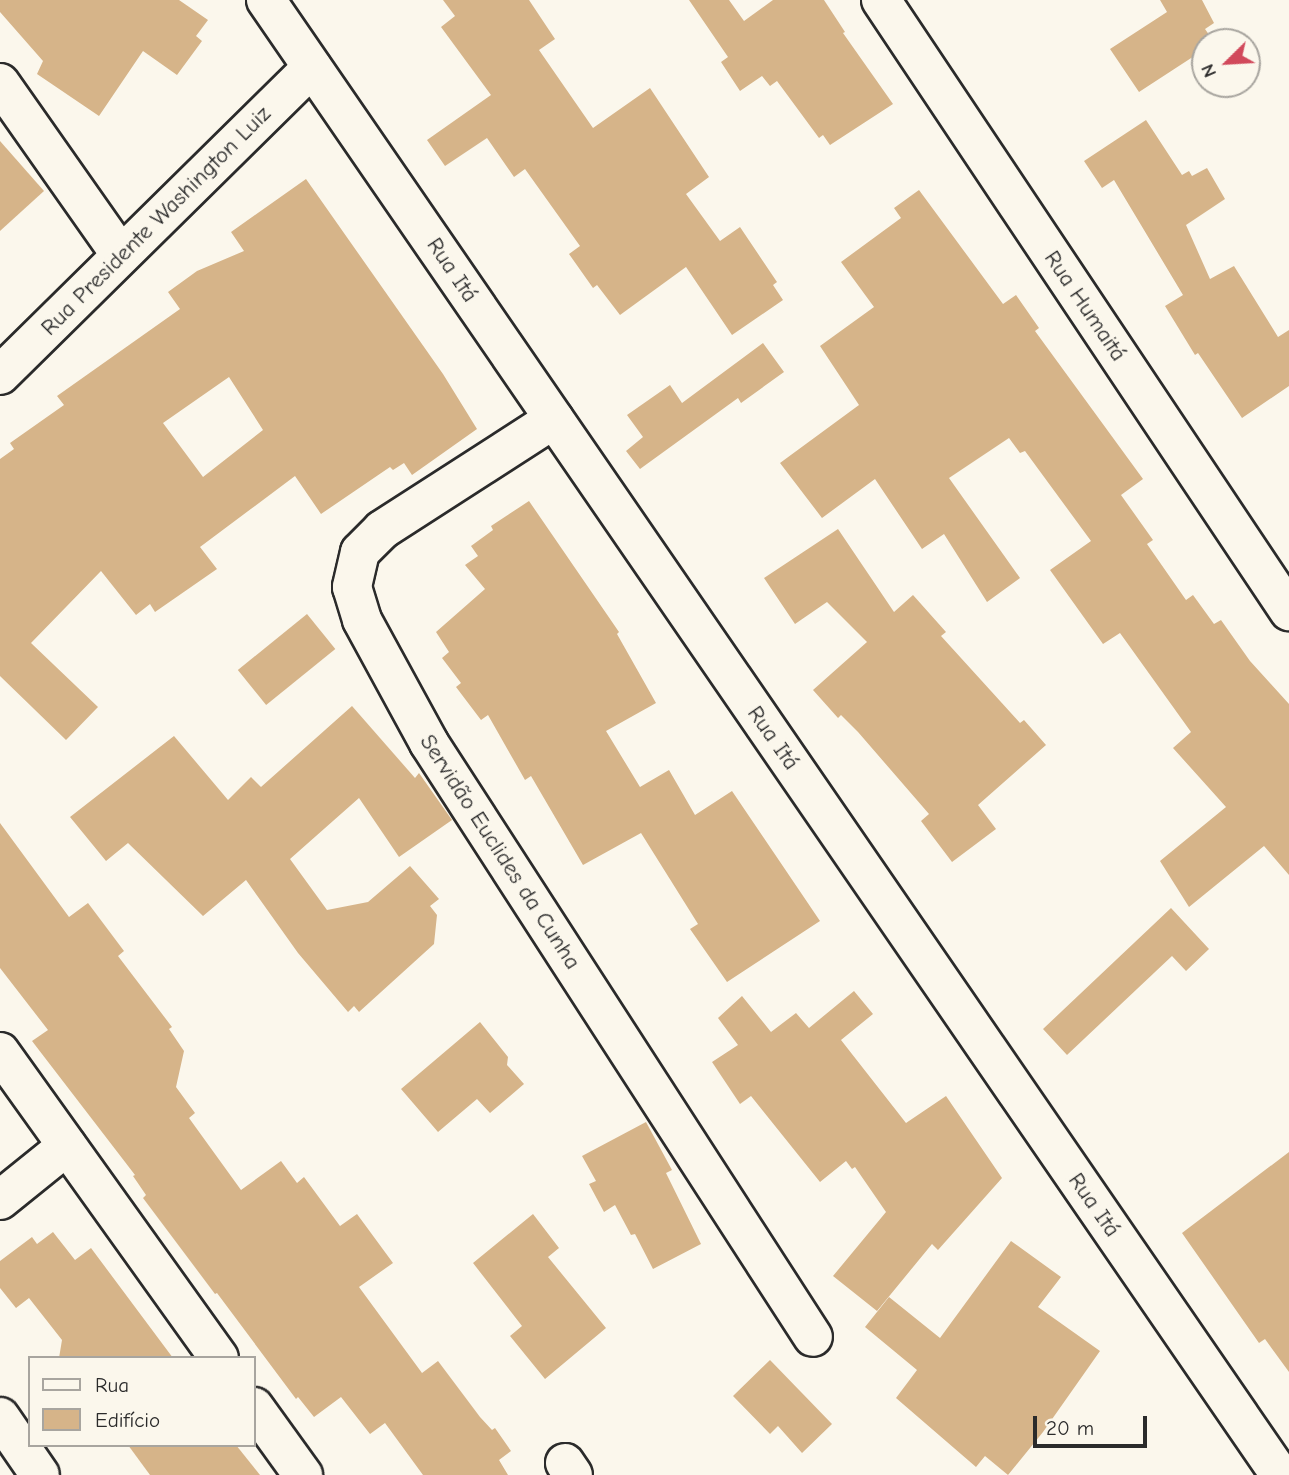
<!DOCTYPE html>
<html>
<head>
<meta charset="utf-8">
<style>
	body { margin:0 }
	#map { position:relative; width:1289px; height:1475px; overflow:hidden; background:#fbf7ec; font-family:"Comic Neue",sans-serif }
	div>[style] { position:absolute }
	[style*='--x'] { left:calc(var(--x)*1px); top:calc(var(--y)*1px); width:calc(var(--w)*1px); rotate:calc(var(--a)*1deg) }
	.building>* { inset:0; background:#d6b489; transform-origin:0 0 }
	.roads { filter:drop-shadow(2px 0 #2b2b2b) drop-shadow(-2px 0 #2b2b2b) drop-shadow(0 2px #2b2b2b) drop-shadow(0 -2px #2b2b2b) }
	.minor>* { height:38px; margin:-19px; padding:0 19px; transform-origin:19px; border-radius:19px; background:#fbf7ec }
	span { translate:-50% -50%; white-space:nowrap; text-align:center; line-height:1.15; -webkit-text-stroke:7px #fbf7ec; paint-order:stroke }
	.street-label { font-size:23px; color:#2b2b2b }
	.legend { position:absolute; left:28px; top:1356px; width:228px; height:91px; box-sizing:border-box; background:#fbf7ec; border:2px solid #a8a59f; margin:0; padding:9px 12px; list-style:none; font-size:21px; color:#2b2b2b }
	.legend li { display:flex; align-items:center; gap:14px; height:35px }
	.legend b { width:35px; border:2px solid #a8a59f }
	.north { position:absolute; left:1191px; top:28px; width:70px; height:70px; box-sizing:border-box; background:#fbf7ec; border:2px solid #a8a59f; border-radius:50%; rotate:246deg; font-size:19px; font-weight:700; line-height:28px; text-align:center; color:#2b2b2b }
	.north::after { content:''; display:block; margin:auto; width:24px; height:32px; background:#d1495b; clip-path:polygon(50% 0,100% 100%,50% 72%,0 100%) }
	.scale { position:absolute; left:1033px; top:1416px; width:114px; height:32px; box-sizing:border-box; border:4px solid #2b2b2b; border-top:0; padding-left:9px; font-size:21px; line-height:24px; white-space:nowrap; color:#2b2b2b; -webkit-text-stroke:5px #fbf7ec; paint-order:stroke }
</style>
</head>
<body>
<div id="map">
	<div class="building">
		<div style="clip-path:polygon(0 0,179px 0,208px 20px,196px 36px,202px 41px,177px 75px,143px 51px,99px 116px,37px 74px,43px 61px,0 12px)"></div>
		<div style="clip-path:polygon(443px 0,529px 0,555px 39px,539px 50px,593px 128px,650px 88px,709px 177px,686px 194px,720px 241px,740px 227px,777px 282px,773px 285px,783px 300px,732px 335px,686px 267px,620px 315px,597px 285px,593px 288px,569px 254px,580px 246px,525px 169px,514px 177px,487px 138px,445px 166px,427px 140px,491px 95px,441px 27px,455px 16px)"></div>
		<div style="clip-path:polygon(689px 0,729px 0,744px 21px,773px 0,824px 0,845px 32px,843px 33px,893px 104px,830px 145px,823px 135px,819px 138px,777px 81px,770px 86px,762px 76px,740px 91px,721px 62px,728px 57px)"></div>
		<div style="clip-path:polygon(1160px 0,1202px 0,1214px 23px,1205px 29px,1214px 42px,1205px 42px,1205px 49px,1139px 92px,1110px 49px,1167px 12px)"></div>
		<div style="clip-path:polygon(1146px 120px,1182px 175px,1189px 171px,1192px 176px,1207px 168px,1225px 199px,1186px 225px,1210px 279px,1234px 266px,1278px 337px,1289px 330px,1289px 386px,1242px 418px,1198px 353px,1195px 355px,1165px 306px,1183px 295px,1114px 180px,1102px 188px,1084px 161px)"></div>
		<div style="clip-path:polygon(0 141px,44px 191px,0 231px)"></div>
		<div style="clip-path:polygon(evenodd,306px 179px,443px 374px,477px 429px,412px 475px,404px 463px,393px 470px,390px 467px,321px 514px,295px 476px,200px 547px,217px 569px,155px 612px,150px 604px,136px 615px,101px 571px,31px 643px,98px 707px,66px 740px,0 676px,0 459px,14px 449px,10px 443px,64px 405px,57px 396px,180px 309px,168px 292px,197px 271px,244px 251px,231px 232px,306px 179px,229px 377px,263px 430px,203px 477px,163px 423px,229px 377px)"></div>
		<div style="clip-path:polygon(919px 190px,1003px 304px,1016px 295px,1039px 328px,1035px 331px,1143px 479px,1121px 495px,1153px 540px,1147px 544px,1186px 600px,1193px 595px,1214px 624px,1221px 620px,1250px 661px,1289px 704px,1289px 875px,1264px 846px,1189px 907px,1160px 861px,1226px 807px,1173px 748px,1191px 732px,1120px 633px,1103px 644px,1050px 570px,1091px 541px,1025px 451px,1020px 453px,1009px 438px,949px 478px,1020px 578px,987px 602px,944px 534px,922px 549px,875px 479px,822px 518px,780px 463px,859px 405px,820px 346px,874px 307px,841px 262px,901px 218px,894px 208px)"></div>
		<div style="clip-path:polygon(763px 343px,784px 372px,741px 403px,738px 398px,640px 469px,626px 451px,643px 437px,627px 415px,670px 385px,682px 403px)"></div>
		<div style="clip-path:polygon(529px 501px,619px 632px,617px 634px,656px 703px,606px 731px,640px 787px,669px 770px,695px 815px,732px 791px,820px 921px,727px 982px,690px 929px,698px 924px,641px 833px,583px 865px,531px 776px,525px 780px,488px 715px,481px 720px,456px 687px,461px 683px,442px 658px,449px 652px,436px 632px,485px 589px,465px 565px,478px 556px,471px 546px,493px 530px,491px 526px)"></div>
		<div style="clip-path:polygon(838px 529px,894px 612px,913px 595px,946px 632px,941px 636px,1020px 723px,1024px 720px,1046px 745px,978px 805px,996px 829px,952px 862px,921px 821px,929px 814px,858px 732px,841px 715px,838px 718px,813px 690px,867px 642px,827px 602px,795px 624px,764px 578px)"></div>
		<div style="left:307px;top:614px;width:45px;height:89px;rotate:51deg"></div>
		<div style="clip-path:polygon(352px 706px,415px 778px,419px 773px,452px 820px,399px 857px,359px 798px,290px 859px,327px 910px,368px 902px,410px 866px,439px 899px,430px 906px,437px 915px,434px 944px,359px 1012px,354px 1006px,348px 1012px,298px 953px,246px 880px,203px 916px,128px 843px,106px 861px,70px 817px,174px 736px,228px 800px,251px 777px,261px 787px)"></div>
		<div style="clip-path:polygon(0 823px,69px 917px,88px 903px,124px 951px,118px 956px,172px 1027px,169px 1029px,184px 1051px,176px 1087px,195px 1113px,189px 1118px,241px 1190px,281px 1161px,297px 1183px,304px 1177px,340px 1226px,357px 1214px,393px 1263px,359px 1287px,422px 1373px,438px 1361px,480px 1417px,492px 1430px,495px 1428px,511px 1451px,499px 1460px,508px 1475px,423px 1475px,385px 1423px,370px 1434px,341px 1397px,314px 1417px,298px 1397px,296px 1399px,217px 1293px,215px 1294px,143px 1198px,146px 1195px,133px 1176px,135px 1175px,32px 1041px,48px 1030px,0 968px)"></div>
		<div style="clip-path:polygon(1171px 908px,1209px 949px,1186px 971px,1172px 956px,1067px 1055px,1043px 1029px)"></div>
		<div style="clip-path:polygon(854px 991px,873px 1014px,841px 1040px,906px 1123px,946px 1096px,1002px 1178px,938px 1250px,932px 1244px,877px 1311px,833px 1276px,886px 1212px,855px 1167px,852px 1169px,846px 1161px,820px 1182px,751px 1096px,740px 1104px,712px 1062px,738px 1045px,718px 1018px,742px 996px,771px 1032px,796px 1013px,809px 1028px)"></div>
		<div style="clip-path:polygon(480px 1022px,508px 1057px,507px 1065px,524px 1084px,490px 1113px,477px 1099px,438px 1132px,401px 1089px)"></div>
		<div style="clip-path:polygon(646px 1122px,672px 1170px,666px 1173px,701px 1244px,653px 1269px,635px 1234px,631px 1235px,615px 1205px,604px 1212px,589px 1184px,596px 1181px,582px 1156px)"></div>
		<div style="clip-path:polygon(1289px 1152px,1289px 1372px,1265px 1339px,1259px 1343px,1182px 1233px)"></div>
		<div style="clip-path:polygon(533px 1214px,559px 1248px,548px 1257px,606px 1328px,545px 1379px,510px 1336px,522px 1326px,473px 1263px)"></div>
		<div style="clip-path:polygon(53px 1232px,75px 1260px,91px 1248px,173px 1358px,59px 1358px,62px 1340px,29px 1298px,16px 1308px,0 1288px,0 1261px,32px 1237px,37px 1244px)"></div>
		<div style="clip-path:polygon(1011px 1241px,1061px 1277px,1038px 1307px,1100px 1351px,1043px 1432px,1008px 1475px,985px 1456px,976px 1467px,896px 1398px,917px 1370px,865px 1327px,889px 1297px,940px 1338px)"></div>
		<div style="clip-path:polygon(770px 1360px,832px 1424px,802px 1453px,778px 1426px,770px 1434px,733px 1396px)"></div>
		<div style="clip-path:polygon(128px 1445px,236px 1445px,260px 1475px,150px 1475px)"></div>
	</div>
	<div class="roads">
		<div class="minor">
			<div style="--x:266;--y:0;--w:1790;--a:55.49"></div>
			<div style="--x:881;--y:0;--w:735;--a:56.27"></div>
			<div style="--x:0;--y:83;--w:210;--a:54.9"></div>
			<div style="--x:0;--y:375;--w:438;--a:-44.6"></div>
			<div style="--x:554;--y:419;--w:205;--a:147.2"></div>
			<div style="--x:382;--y:530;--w:31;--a:135"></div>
			<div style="--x:360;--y:552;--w:36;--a:103"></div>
			<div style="--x:352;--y:587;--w:34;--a:73"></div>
			<div style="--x:362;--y:620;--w:140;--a:61.4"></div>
			<div style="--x:429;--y:743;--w:707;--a:57.12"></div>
			<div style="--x:0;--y:1052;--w:376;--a:54.4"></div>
			<div style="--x:0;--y:1200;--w:86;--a:-38.9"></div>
			<div style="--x:254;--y:1407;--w:84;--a:54.2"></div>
			<div style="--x:0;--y:1417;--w:70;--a:55.4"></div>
			<div style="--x:565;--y:1463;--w:14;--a:56"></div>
		</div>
	</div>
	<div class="street-label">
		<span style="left:156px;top:221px;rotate:-45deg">Rua Presidente Washington Luiz</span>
		<span style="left:452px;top:270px;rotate:56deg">Rua Itá</span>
		<span style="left:1085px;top:306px;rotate:56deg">Rua Humaitá</span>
		<span style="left:773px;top:738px;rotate:55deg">Rua Itá</span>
		<span style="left:500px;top:852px;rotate:57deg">Servidão Euclides da Cunha</span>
		<span style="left:1094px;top:1205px;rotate:55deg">Rua Itá</span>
	</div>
	<ul class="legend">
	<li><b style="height:9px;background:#fbf7ec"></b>Rua</li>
	<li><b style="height:19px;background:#d6b489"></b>Edifício</li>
	</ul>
	<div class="north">N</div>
	<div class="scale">20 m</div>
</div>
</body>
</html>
